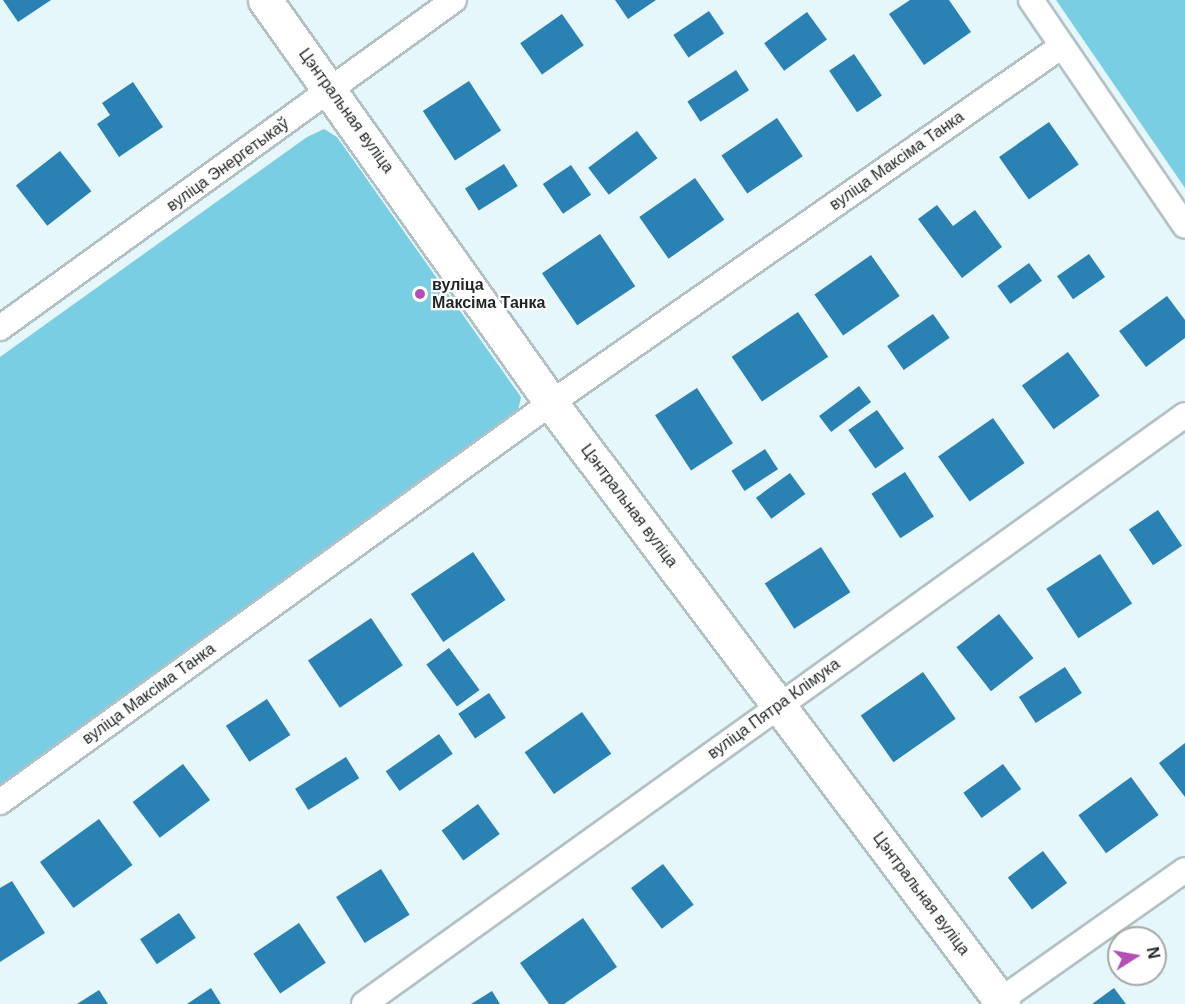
<!DOCTYPE html>
<html>
<head>
<meta charset="utf-8">
<style>
	body { margin:0 }
	#map { position:relative; width:1185px; height:1004px; overflow:hidden; background:#e6f7fb; font-family:Helvetica,sans-serif }
	div>[style] { position:absolute }
	[style*='--x'] { left:calc(var(--x)*1px); top:calc(var(--y)*1px); width:calc(var(--w)*1px); rotate:calc(var(--a)*1deg) }
	.green>* { inset:0; background:#7acee4 }
	.building>* { inset:0; background:#2981b4; transform-origin:0 0 }
	.roads { filter:drop-shadow(2px 0 #b2c1c6) drop-shadow(-2px 0 #b2c1c6) drop-shadow(0 2px #b2c1c6) drop-shadow(0 -2px #b2c1c6) }
	.street>* { height:24px; margin:-12px; padding:0 12px; transform-origin:12px; border-radius:12px; background:#fff }
	.secondary>* { height:33px; margin:-16.5px; padding:0 16.5px; transform-origin:16.5px; border-radius:16.5px; background:#fff }
	.dots>* { width:16px; height:16px; translate:-50% -50%; box-sizing:border-box; border:3px solid #fff; border-radius:50% }
	span { translate:-50% -50%; white-space:nowrap; text-align:center; line-height:1.15; -webkit-text-stroke:4.5px #fff; paint-order:stroke }
	.street-label { font-size:16px; color:#1f2526 }
	.poi-label { font-size:16px; color:#1f2526; font-weight:700 }
	.left { translate:0 -50%; text-align:left }
	.north { position:absolute; left:1107px; top:926px; width:60px; height:60px; box-sizing:border-box; background:#fff; border:2px solid #a5a8a8; border-radius:50%; rotate:79deg; font-size:16px; font-weight:700; line-height:24px; text-align:center; color:#1f2526 }
	.north::after { content:''; display:block; margin:auto; width:21px; height:27px; background:#b250b7; clip-path:polygon(50% 0,100% 100%,50% 72%,0 100%) }
</style>
</head>
<body>
<div id="map">
	<div class="green">
		<div style="clip-path:polygon(1056px 0,1185px 0,1185px 188px)"></div>
		<div style="clip-path:polygon(324px 129px,337px 137px,521px 397px,518px 411px,509px 424px,0 786px,0 357px,307px 137px)"></div>
	</div>
	<div class="building">
		<div style="clip-path:polygon(3px 0,51px 0,18px 22px)"></div>
		<div style="clip-path:polygon(615px 0,656px 0,628px 19px)"></div>
		<div style="clip-path:polygon(910px 0,949px 0,971px 32px,924px 65px,889px 14px)"></div>
		<div style="left:709px;top:11px;width:27px;height:43px;rotate:56deg"></div>
		<div style="left:807px;top:12px;width:34px;height:53px;rotate:54deg"></div>
		<div style="left:562px;top:14px;width:38px;height:51px;rotate:55deg"></div>
		<div style="left:854px;top:54px;width:50px;height:30px;rotate:56deg"></div>
		<div style="left:736px;top:70px;width:24px;height:58px;rotate:57deg"></div>
		<div style="left:469px;top:81px;width:59px;height:55px;rotate:57deg"></div>
		<div style="clip-path:polygon(133px 82px,163px 127px,119px 157px,97px 124px,110px 115px,102px 103px)"></div>
		<div style="left:777px;top:118px;width:46px;height:67px;rotate:56deg"></div>
		<div style="left:1049px;top:122px;width:52px;height:61px;rotate:55deg"></div>
		<div style="left:637px;top:131px;width:34px;height:61px;rotate:53deg"></div>
		<div style="left:60px;top:151px;width:51px;height:56px;rotate:52deg"></div>
		<div style="left:504px;top:164px;width:26px;height:46px;rotate:58deg"></div>
		<div style="left:571px;top:165px;width:36px;height:34px;rotate:56deg"></div>
		<div style="left:695px;top:178px;width:51px;height:68px;rotate:55deg"></div>
		<div style="clip-path:polygon(937px 205px,953px 226px,975px 210px,1002px 247px,962px 278px,918px 219px)"></div>
		<div style="left:600px;top:234px;width:63px;height:70px;rotate:56deg"></div>
		<div style="left:1089px;top:254px;width:28px;height:39px;rotate:55deg"></div>
		<div style="left:871px;top:255px;width:50px;height:69px;rotate:55deg"></div>
		<div style="left:1029px;top:263px;width:22px;height:39px;rotate:54deg"></div>
		<div style="clip-path:polygon(1167px 296px,1185px 320px,1185px 338px,1146px 367px,1119px 331px)"></div>
		<div style="left:798px;top:312px;width:54px;height:80px;rotate:56deg"></div>
		<div style="left:933px;top:314px;width:29px;height:56px;rotate:55deg"></div>
		<div style="left:1068px;top:352px;width:54px;height:57px;rotate:54deg"></div>
		<div style="left:859px;top:386px;width:20px;height:50px;rotate:53deg"></div>
		<div style="left:697px;top:388px;width:66px;height:50px;rotate:57deg"></div>
		<div style="left:877px;top:410px;width:47px;height:35px;rotate:55deg"></div>
		<div style="left:993px;top:418px;width:55px;height:67px;rotate:55deg"></div>
		<div style="left:765px;top:449px;width:24px;height:40px;rotate:57deg"></div>
		<div style="left:905px;top:472px;width:53px;height:40px;rotate:57deg"></div>
		<div style="left:790px;top:473px;width:26px;height:42px;rotate:54deg"></div>
		<div style="left:1158px;top:510px;width:43px;height:35px;rotate:56deg"></div>
		<div style="left:821px;top:547px;width:54px;height:67px;rotate:57deg"></div>
		<div style="left:473px;top:552px;width:58px;height:75px;rotate:56deg"></div>
		<div style="left:1100px;top:554px;width:59px;height:64px;rotate:57deg"></div>
		<div style="left:999px;top:614px;width:56px;height:54px;rotate:52deg"></div>
		<div style="left:371px;top:618px;width:57px;height:76px;rotate:56deg"></div>
		<div style="left:449px;top:648px;width:52px;height:28px;rotate:54deg"></div>
		<div style="left:1065px;top:667px;width:31px;height:55px;rotate:57deg"></div>
		<div style="left:923px;top:672px;width:57px;height:76px;rotate:55deg"></div>
		<div style="left:489px;top:693px;width:30px;height:37px;rotate:56deg"></div>
		<div style="left:267px;top:699px;width:43px;height:49px;rotate:57deg"></div>
		<div style="left:582px;top:712px;width:51px;height:70px;rotate:55deg"></div>
		<div style="left:439px;top:734px;width:24px;height:65px;rotate:55deg"></div>
		<div style="clip-path:polygon(1185px 743px,1185px 797px,1159px 763px)"></div>
		<div style="left:346px;top:757px;width:25px;height:60px;rotate:58deg"></div>
		<div style="left:183px;top:764px;width:45px;height:63px;rotate:53deg"></div>
		<div style="left:1003px;top:764px;width:31px;height:49px;rotate:54deg"></div>
		<div style="left:1131px;top:777px;width:47px;height:65px;rotate:54deg"></div>
		<div style="left:478px;top:804px;width:37px;height:45px;rotate:54deg"></div>
		<div style="left:99px;top:819px;width:57px;height:73px;rotate:54deg"></div>
		<div style="left:1043px;top:851px;width:40px;height:44px;rotate:53deg"></div>
		<div style="left:663px;top:864px;width:51px;height:40px;rotate:53deg"></div>
		<div style="left:381px;top:869px;width:54px;height:53px;rotate:58deg"></div>
		<div style="clip-path:polygon(12px 881px,45px 933px,0 962px,0 888px)"></div>
		<div style="left:179px;top:913px;width:30px;height:47px;rotate:56deg"></div>
		<div style="clip-path:polygon(583px 918px,617px 967px,564px 1004px,549px 1004px,520px 963px)"></div>
		<div style="left:299px;top:923px;width:48px;height:55px;rotate:56deg"></div>
		<div style="clip-path:polygon(211px 988px,221px 1004px,187px 1004px)"></div>
		<div style="clip-path:polygon(1114px 988px,1126px 1004px,1092px 1004px)"></div>
		<div style="clip-path:polygon(99px 990px,108px 1004px,77px 1004px)"></div>
		<div style="clip-path:polygon(492px 991px,500px 1004px,471px 1004px)"></div>
	</div>
	<div class="roads">
		<div class="street">
			<div style="--x:1031;--y:0;--w:273;--a:55.7"></div>
			<div style="--x:0;--y:328;--w:560;--a:-35.85"></div>
			<div style="--x:0;--y:802;--w:680;--a:-35.91"></div>
			<div style="--x:551;--y:403;--w:623;--a:-34.94"></div>
			<div style="--x:364;--y:1004;--w:1010;--a:-35.66"></div>
			<div style="--x:995;--y:1004;--w:232;--a:-35.2"></div>
		</div>
		<div class="secondary">
			<div style="--x:265;--y:0;--w:494;--a:54.6"></div>
			<div style="--x:551;--y:403;--w:752;--a:53.05"></div>
		</div>
	</div>
	<div class="dots">
		<div style="left:420px;top:294px;background:#b250b7"></div>
	</div>
	<div class="street-label">
		<span style="left:346px;top:111px;rotate:54deg">Цэнтральная вуліца</span>
		<span style="left:897px;top:161px;rotate:-35deg">вуліца Максіма Танка</span>
		<span style="left:228px;top:165px;rotate:-36deg">вуліца Энергетыкаў</span>
		<span style="left:629px;top:506px;rotate:53deg">Цэнтральная вуліца</span>
		<span style="left:149px;top:694px;rotate:-36deg">вуліца Максіма Танка</span>
		<span style="left:774px;top:709px;rotate:-36deg">вуліца Пятра Клімука</span>
		<span style="left:921px;top:894px;rotate:53deg">Цэнтральная вуліца</span>
	</div>
	<div class="poi-label">
		<span class="left" style="left:432px;top:294px">вуліца<br>Максіма Танка</span>
	</div>
	<div class="north">N</div>
</div>
</body>
</html>
